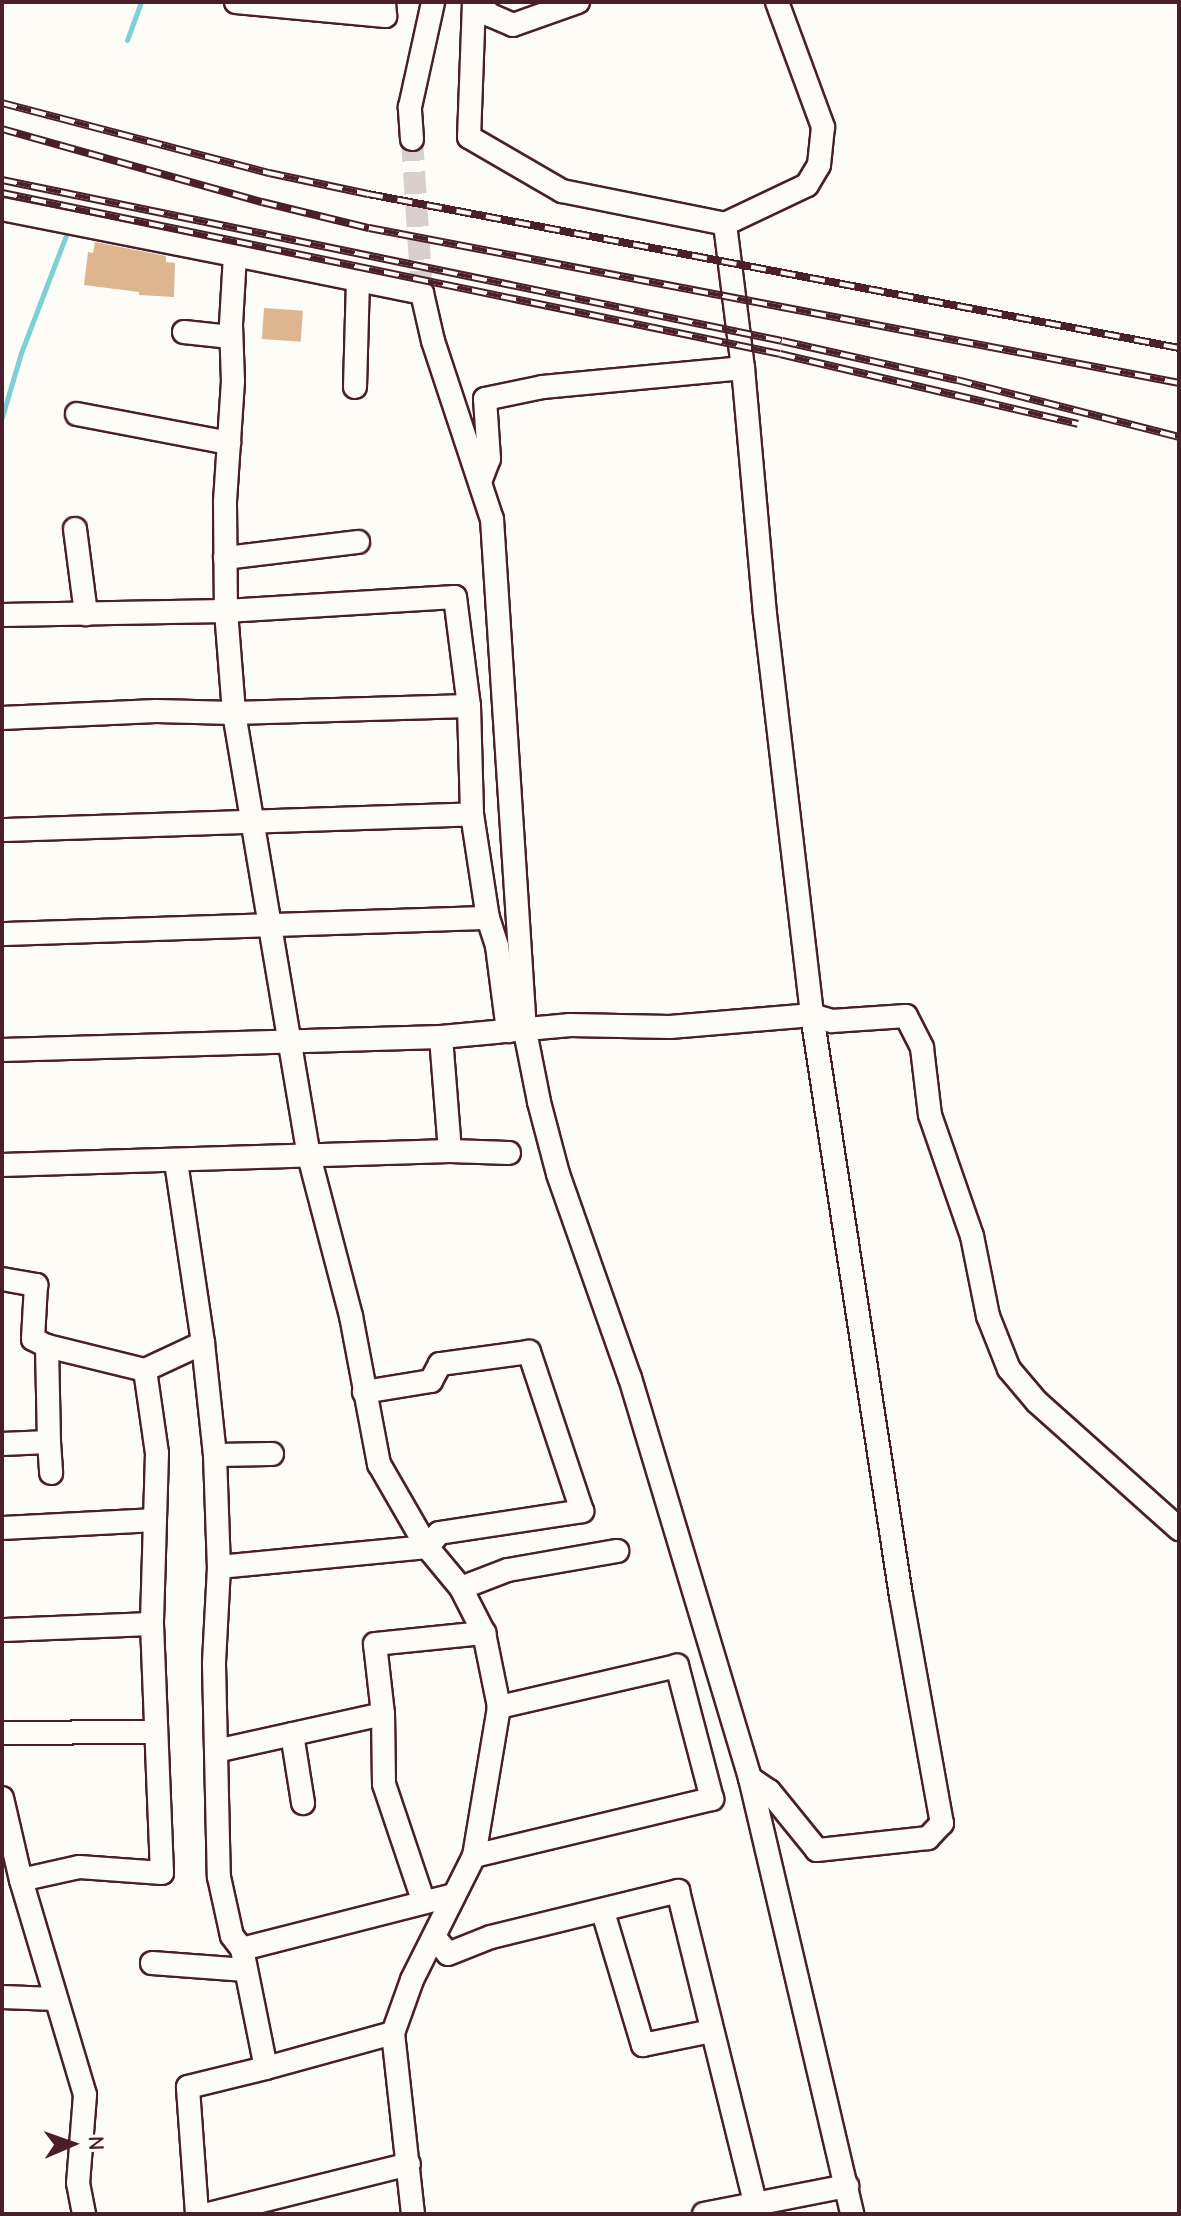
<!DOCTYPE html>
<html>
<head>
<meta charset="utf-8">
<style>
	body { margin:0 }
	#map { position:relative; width:1181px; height:2216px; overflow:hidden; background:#fdfcf7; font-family:"Comic Neue",sans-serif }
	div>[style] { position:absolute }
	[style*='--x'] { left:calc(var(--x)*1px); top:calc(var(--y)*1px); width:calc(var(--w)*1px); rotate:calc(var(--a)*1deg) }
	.stream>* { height:5px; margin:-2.5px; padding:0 2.5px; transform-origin:2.5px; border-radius:2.5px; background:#7ed0d5 }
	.building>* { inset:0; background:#ddb58e; transform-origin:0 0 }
	.minor-tunnel>* { height:22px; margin-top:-11px; transform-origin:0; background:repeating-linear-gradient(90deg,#d9d0ce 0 22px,transparent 0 33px) }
	.roads { filter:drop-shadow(2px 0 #4a1f2b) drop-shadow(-2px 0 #4a1f2b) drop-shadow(0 2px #4a1f2b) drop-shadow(0 -2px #4a1f2b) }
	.minor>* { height:22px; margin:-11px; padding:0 11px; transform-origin:11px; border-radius:11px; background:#fdfcf7 }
	.rail>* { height:8px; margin-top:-4px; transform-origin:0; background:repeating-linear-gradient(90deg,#fdfcf7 0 15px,#4a1f2b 0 30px); box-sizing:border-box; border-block:2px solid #4a1f2b }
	span { translate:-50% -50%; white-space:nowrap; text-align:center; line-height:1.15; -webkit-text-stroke:7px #fdfcf7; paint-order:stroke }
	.frame { position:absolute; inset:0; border:4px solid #4a1f2b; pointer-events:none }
	.north { position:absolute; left:32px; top:2104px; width:80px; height:80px; -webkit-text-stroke:6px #fdfcf7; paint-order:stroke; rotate:88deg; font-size:22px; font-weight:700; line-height:32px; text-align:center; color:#4a1f2b }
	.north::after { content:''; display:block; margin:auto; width:28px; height:36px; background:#4a1f2b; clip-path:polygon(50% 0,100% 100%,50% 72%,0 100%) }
</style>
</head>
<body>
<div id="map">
	<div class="stream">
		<div style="--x:127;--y:40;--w:40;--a:-69.8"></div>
		<div style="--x:2;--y:417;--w:67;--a:-73.5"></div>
		<div style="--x:21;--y:353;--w:126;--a:-69.1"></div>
	</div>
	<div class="building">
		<div style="clip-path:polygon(95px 242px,166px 256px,166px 262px,175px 263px,174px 297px,139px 295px,139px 292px,84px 285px,88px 252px,93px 253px)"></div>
		<div style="left:264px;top:308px;width:39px;height:31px;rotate:4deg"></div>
	</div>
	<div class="minor-tunnel">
		<div style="--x:412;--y:139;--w:154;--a:86.3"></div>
	</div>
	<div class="roads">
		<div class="minor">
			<div style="--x:236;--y:2;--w:150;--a:5.4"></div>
			<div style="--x:385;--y:16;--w:14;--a:-94"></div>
			<div style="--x:474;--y:2;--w:135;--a:92.1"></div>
			<div style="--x:469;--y:137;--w:108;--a:30.1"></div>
			<div style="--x:562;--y:191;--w:166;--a:11.4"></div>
			<div style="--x:725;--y:224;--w:91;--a:-25.4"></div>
			<div style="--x:807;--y:185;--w:23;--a:-59"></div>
			<div style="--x:819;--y:165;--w:38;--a:-84"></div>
			<div style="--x:823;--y:127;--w:133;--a:-110.2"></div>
			<div style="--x:478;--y:2;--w:18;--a:47"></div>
			<div style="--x:490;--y:15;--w:25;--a:23"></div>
			<div style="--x:513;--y:25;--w:69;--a:-19.5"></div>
			<div style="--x:412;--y:139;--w:32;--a:-94"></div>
			<div style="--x:410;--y:107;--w:107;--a:-77.6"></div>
			<div style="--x:2;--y:209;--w:237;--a:11.2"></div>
			<div style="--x:235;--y:255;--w:70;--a:93.3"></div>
			<div style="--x:231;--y:325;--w:56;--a:88"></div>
			<div style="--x:233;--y:381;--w:122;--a:93.8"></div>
			<div style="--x:225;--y:503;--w:108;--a:89.5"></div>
			<div style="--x:226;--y:611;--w:102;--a:85.5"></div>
			<div style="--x:234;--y:713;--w:449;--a:80.4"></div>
			<div style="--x:309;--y:1156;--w:165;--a:75.3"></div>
			<div style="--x:351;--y:1316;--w:151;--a:79.3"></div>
			<div style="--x:379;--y:1464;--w:96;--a:60"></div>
			<div style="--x:427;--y:1547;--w:53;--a:50.3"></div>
			<div style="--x:461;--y:1588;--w:51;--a:62.9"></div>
			<div style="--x:484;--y:1633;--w:76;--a:78.5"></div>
			<div style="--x:499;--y:1707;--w:151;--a:99.5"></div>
			<div style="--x:474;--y:1856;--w:139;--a:116.6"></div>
			<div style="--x:412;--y:1980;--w:56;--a:109.7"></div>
			<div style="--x:393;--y:2033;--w:182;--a:83.7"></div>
			<div style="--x:725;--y:224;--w:145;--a:82.9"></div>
			<div style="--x:743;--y:368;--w:247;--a:84.9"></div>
			<div style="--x:765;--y:614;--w:404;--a:83.3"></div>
			<div style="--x:812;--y:1015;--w:588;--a:81.29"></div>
			<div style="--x:901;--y:1596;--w:231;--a:79.8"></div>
			<div style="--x:942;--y:1823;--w:21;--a:133"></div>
			<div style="--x:928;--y:1838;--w:112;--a:173.8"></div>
			<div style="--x:817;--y:1850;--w:76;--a:-129.1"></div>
			<div style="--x:769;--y:1791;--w:23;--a:-146"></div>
			<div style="--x:235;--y:255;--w:191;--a:11.5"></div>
			<div style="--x:422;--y:293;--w:49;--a:77.1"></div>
			<div style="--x:433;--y:341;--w:188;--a:71.7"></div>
			<div style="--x:492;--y:519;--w:513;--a:86.31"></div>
			<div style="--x:525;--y:1031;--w:72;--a:78.8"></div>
			<div style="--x:539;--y:1102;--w:74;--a:75.2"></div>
			<div style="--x:558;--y:1174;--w:216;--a:70.6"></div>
			<div style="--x:630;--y:1378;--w:418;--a:73.3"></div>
			<div style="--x:750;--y:1778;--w:448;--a:76.8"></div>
			<div style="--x:184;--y:332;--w:47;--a:6.1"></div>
			<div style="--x:355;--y:387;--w:105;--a:-88.4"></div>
			<div style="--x:77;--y:414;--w:155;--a:10.8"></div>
			<div style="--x:480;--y:482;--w:25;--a:-69"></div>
			<div style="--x:489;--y:459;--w:60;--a:-93.8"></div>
			<div style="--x:485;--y:399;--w:59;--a:-11.7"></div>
			<div style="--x:543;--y:387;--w:201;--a:-5.4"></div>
			<div style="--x:75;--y:529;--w:86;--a:82.6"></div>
			<div style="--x:225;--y:558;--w:134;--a:-6.9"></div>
			<div style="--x:2;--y:615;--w:224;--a:-1"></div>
			<div style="--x:226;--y:611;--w:229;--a:-3.5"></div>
			<div style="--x:455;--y:597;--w:110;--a:82.7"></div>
			<div style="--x:469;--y:706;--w:108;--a:88.4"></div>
			<div style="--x:472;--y:814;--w:105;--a:81.3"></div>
			<div style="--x:488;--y:918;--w:29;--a:72"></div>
			<div style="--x:497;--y:946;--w:86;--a:82.6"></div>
			<div style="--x:2;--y:718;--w:154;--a:-2.6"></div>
			<div style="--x:156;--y:711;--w:78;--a:1.5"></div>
			<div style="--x:234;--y:713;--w:235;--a:-1.7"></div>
			<div style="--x:2;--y:830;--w:470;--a:-1.9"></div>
			<div style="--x:2;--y:934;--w:486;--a:-1.9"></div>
			<div style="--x:441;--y:1037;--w:114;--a:85.5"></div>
			<div style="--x:2;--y:1050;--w:439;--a:-1.7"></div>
			<div style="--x:441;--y:1037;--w:130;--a:-5.3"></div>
			<div style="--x:570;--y:1025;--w:100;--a:1.1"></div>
			<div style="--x:670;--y:1027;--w:143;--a:-4.8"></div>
			<div style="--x:812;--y:1015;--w:21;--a:17"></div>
			<div style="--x:832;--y:1021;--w:74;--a:-3.9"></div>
			<div style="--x:906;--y:1016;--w:36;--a:63"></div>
			<div style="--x:922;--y:1048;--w:67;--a:83.2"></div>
			<div style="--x:930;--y:1115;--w:128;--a:70.9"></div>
			<div style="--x:972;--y:1236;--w:82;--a:78.7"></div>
			<div style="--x:988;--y:1316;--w:57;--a:68.4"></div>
			<div style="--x:1009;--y:1369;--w:43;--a:49.7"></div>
			<div style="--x:1037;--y:1402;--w:191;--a:41.8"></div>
			<div style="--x:176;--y:1162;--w:183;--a:81.5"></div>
			<div style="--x:203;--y:1343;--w:113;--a:83.9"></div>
			<div style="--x:215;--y:1455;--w:112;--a:88"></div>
			<div style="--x:219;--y:1567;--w:209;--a:-5.5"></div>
			<div style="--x:427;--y:1547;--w:18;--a:-49"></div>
			<div style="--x:439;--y:1533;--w:145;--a:-8.7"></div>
			<div style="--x:582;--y:1511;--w:168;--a:-108.4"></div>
			<div style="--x:529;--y:1352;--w:90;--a:172.3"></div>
			<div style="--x:440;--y:1364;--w:19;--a:118"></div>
			<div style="--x:431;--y:1381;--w:68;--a:170.7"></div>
			<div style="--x:2;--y:1165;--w:448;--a:-1.8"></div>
			<div style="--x:450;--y:1151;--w:59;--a:1.9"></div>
			<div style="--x:2;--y:1279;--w:35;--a:10"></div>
			<div style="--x:36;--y:1285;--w:54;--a:93.2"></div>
			<div style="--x:33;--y:1339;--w:16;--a:27"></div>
			<div style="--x:47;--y:1346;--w:101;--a:13.8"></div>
			<div style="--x:145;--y:1370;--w:84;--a:81.8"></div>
			<div style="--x:157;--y:1453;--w:171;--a:91.7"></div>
			<div style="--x:152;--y:1624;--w:249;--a:87.7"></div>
			<div style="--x:162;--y:1873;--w:83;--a:-175.9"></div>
			<div style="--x:79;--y:1867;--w:59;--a:167.4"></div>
			<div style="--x:145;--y:1370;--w:64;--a:-25"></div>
			<div style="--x:49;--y:1442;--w:31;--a:86"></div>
			<div style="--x:2;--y:1444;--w:47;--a:-2.4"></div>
			<div style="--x:49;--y:1442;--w:96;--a:-91.2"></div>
			<div style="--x:215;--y:1455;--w:57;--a:-1"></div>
			<div style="--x:2;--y:1528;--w:153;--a:-3"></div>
			<div style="--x:219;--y:1567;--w:97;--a:93"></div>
			<div style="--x:214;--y:1664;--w:213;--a:88.7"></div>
			<div style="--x:219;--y:1877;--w:60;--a:77.6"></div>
			<div style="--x:232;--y:1936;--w:16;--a:52"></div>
			<div style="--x:242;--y:1949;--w:219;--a:-14.3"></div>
			<div style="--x:461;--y:1588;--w:50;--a:-21"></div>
			<div style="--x:508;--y:1570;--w:111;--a:-9.9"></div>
			<div style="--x:2;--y:1630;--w:150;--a:-2.3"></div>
			<div style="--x:2;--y:1733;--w:153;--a:-0.4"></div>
			<div style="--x:292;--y:1734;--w:70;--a:80.9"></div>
			<div style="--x:216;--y:1751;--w:171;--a:-12.5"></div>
			<div style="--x:2;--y:1798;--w:84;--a:77"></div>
			<div style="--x:21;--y:1880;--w:224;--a:73.4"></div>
			<div style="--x:85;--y:2095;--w:88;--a:94.5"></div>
			<div style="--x:78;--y:2183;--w:32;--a:79"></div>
			<div style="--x:474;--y:1856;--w:245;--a:-13.5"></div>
			<div style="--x:712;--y:1799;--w:138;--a:-104.7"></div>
			<div style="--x:677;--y:1666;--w:183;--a:167"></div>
			<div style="--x:423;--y:1900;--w:122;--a:-108.6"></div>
			<div style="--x:384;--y:1784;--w:70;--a:-90.8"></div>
			<div style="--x:383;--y:1714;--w:70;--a:-96.5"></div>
			<div style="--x:375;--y:1644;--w:110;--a:-5.8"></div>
			<div style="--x:603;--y:1912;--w:139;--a:73.3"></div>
			<div style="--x:643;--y:2045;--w:70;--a:-11.5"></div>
			<div style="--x:436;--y:1939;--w:19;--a:51"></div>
			<div style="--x:448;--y:1954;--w:46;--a:-21.6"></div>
			<div style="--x:491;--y:1937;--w:193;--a:-13.8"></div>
			<div style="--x:678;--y:1891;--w:321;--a:76.1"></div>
			<div style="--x:242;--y:1949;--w:121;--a:78.6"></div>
			<div style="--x:266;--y:2068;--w:132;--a:-15.4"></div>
			<div style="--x:152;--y:1963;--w:94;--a:4.3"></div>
			<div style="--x:2;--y:1997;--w:53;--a:2.2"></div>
			<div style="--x:197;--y:2214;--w:127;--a:-94.1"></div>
			<div style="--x:188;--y:2087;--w:80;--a:-13.7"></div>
			<div style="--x:209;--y:2214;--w:206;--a:-14"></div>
			<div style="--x:704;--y:2214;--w:146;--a:-11.1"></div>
		</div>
	</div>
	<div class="rail">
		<div style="--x:2;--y:103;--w:276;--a:14.7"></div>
		<div style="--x:269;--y:173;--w:101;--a:12"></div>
		<div style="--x:368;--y:194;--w:825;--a:10.75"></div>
		<div style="--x:2;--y:129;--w:270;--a:15.7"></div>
		<div style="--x:262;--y:202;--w:110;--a:13.7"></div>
		<div style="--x:369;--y:228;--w:825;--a:10.83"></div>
		<div style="--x:2;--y:180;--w:796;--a:11.66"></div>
		<div style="--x:782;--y:341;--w:179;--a:12.6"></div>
		<div style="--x:957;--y:380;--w:229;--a:14.4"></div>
		<div style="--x:2;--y:193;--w:794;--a:11.69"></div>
		<div style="--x:780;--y:354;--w:306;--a:13.2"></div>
	</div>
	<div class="frame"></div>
	<div class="north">N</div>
</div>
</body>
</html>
